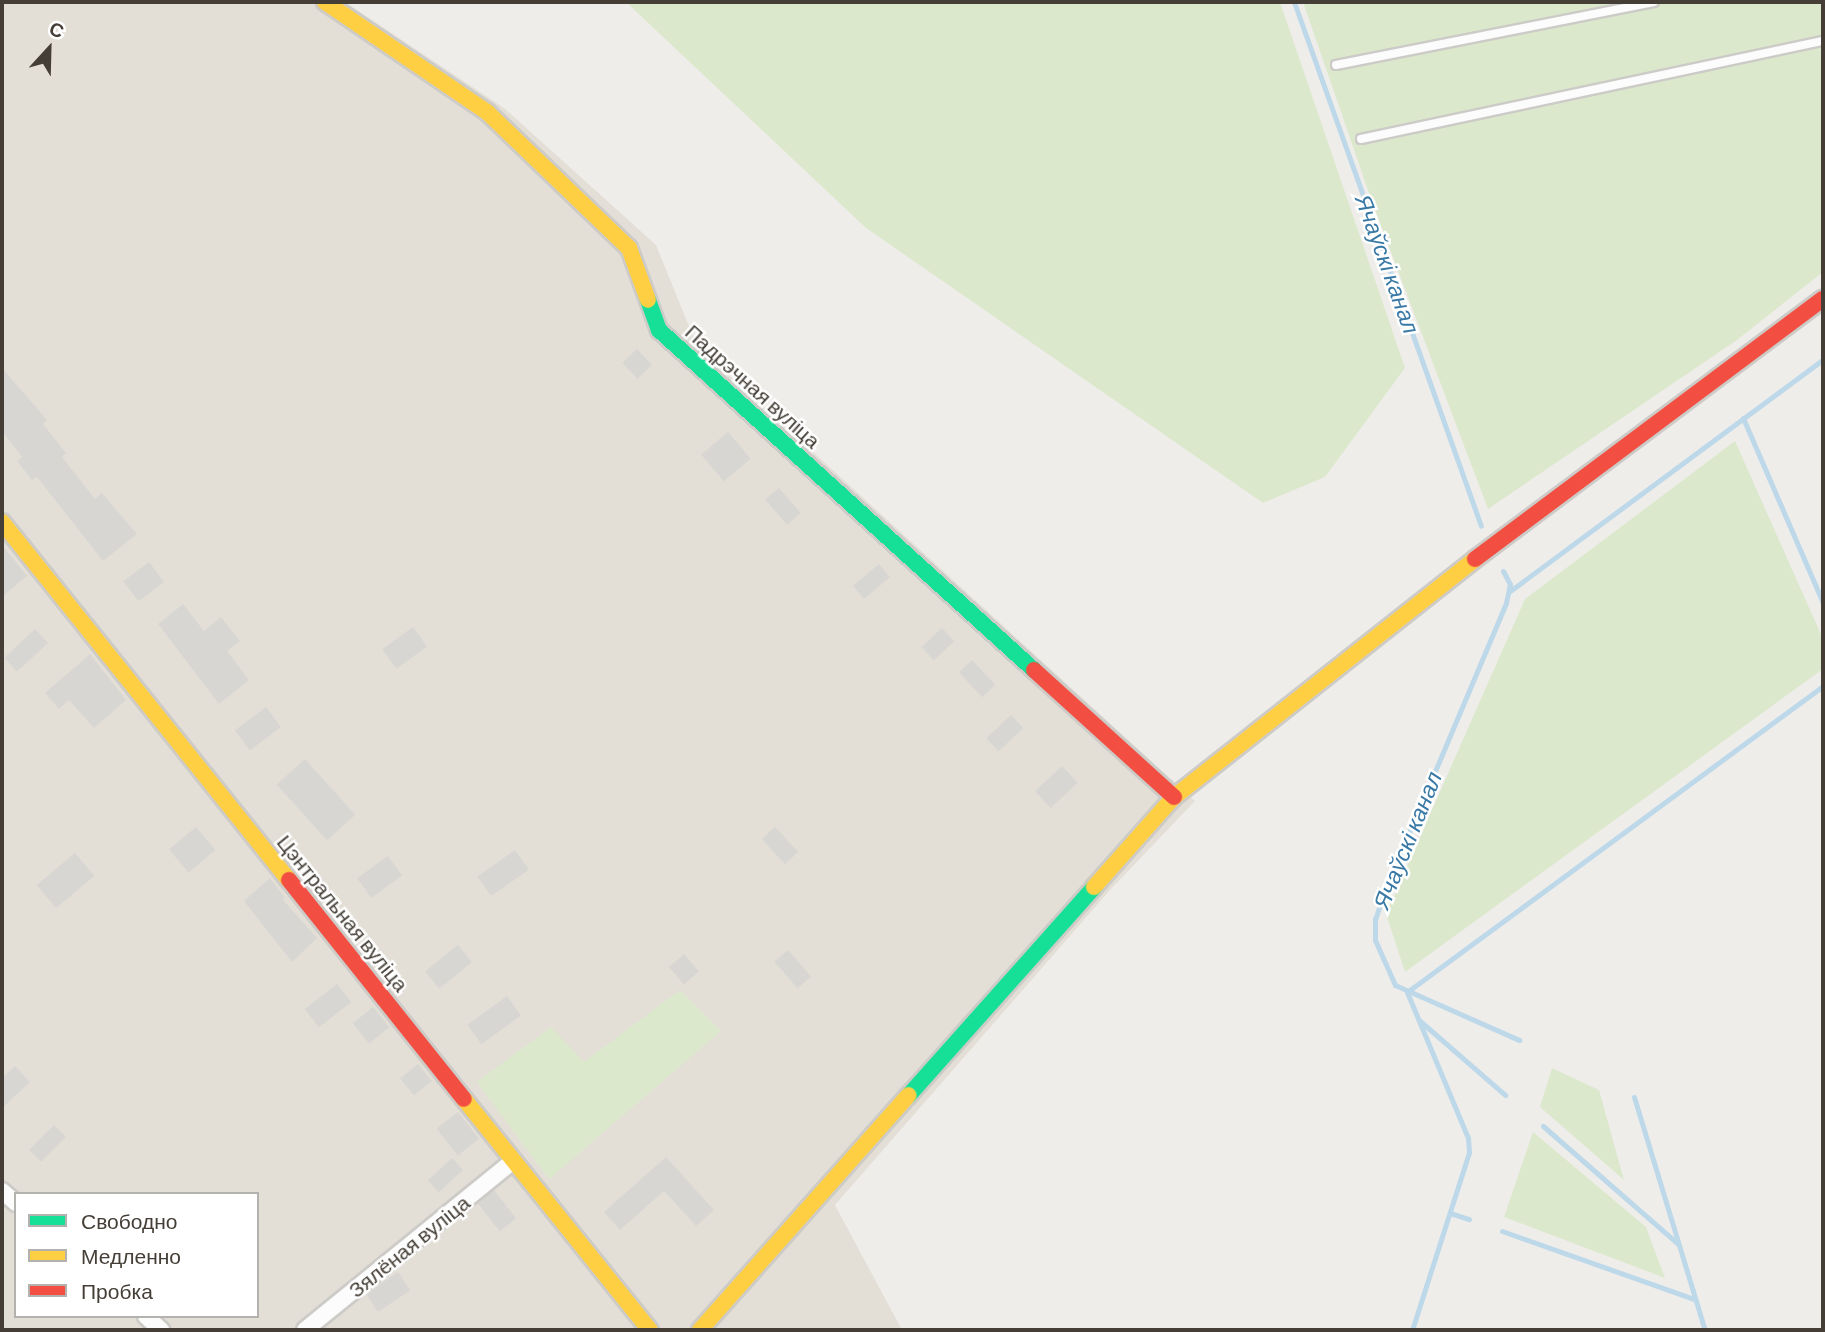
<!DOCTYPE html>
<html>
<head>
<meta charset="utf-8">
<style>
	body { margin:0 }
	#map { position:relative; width:1825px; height:1332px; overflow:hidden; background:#efedea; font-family:Barlow,sans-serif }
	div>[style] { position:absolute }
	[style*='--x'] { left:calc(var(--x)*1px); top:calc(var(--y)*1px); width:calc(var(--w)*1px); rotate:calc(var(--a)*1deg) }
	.residential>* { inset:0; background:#e3dfd7 }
	.green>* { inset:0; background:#dce8cc }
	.stream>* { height:5px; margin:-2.5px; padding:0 2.5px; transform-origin:2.5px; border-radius:2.5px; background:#bdd8e9 }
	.building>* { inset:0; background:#d8d6d2; transform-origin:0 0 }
	.roads { filter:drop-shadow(2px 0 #cdcbc7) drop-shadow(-2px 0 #cdcbc7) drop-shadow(0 2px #cdcbc7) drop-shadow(0 -2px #cdcbc7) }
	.lane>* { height:8px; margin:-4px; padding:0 4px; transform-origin:4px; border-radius:4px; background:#fdfcfc }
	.street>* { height:16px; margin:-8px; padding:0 8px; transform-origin:8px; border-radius:8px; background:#fdfcfc }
	.fast>* { height:16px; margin:-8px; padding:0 8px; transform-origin:8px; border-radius:8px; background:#16e098 }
	.slow>* { height:16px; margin:-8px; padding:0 8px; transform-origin:8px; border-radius:8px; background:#ffcf43 }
	.jam>* { height:16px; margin:-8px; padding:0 8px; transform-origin:8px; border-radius:8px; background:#f24e42 }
	span { translate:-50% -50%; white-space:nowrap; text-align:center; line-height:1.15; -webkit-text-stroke:5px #fff; paint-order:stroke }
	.street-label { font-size:21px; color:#443e36 }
	.water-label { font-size:23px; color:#3979a6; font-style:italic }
	.frame { position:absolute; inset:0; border:4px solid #443e36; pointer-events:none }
	.legend { position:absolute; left:14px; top:1192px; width:245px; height:126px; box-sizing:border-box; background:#fff; border:2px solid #b4b2af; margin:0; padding:9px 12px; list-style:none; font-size:21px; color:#443e36 }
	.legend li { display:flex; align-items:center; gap:14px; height:35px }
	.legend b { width:35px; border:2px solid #b4b2af }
	.north { position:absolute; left:14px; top:14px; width:70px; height:70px; -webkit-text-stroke:5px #fff; paint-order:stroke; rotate:22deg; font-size:19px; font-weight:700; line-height:28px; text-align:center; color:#443e36 }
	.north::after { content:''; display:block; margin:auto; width:24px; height:32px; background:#443e36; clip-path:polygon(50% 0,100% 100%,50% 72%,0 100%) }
</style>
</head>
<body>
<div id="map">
	<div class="residential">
		<div style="clip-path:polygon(evenodd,2px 2px,345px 2px,504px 108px,656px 245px,697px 346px,1195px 801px,1110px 890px,835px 1205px,902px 1330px,2px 1330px,2px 2px,16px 1194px,257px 1194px,257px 1316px,16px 1316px,16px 1194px)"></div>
	</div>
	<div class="green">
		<div style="clip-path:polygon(626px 2px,1280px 2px,1405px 368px,1325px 477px,1263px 503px,866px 228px)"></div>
		<div style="clip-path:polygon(1303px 2px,1823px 2px,1823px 272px,1737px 340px,1488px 509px,1371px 199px)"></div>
		<div style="clip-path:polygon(1735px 441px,1823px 639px,1823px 669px,1405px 972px,1386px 914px,1525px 599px)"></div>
		<div style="clip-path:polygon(680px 990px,721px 1031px,549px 1179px,477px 1082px,551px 1027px,584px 1062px)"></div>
		<div style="clip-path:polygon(1552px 1068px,1599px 1090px,1624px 1180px,1540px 1107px)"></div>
		<div style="clip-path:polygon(1533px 1132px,1646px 1227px,1665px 1278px,1504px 1217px)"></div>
	</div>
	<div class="stream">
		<div style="--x:1294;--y:2;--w:556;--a:70.36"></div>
		<div style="--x:1743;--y:418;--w:202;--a:66.6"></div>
		<div style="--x:1503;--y:571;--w:15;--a:62"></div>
		<div style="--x:1510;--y:584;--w:19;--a:102"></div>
		<div style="--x:1506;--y:603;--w:311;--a:112.9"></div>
		<div style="--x:1385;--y:889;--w:32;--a:108"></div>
		<div style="--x:1375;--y:919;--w:21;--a:90"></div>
		<div style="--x:1375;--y:940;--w:49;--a:66"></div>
		<div style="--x:1395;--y:985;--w:136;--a:23.9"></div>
		<div style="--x:1510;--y:591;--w:390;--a:-36.5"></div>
		<div style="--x:1420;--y:1021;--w:113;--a:41"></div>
		<div style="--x:1634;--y:1097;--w:244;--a:73.1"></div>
		<div style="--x:1543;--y:1126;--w:178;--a:41.1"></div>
		<div style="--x:1450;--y:1213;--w:20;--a:18"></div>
		<div style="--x:1502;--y:1231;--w:204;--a:19.5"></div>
		<div style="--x:1412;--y:1330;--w:187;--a:-72.2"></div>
		<div style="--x:1469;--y:1152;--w:14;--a:-94"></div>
		<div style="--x:1468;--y:1138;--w:158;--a:-112.7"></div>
		<div style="--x:1407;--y:992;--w:516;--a:-36.34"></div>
	</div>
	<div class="building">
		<div style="left:637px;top:349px;width:22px;height:20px;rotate:47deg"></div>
		<div style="clip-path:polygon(2px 368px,47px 420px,43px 424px,66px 453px,62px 457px,95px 499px,102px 493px,137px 534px,103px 561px,37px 477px,32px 480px,17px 461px,22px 457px,2px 431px)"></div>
		<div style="left:728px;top:432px;width:35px;height:35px;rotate:50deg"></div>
		<div style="left:779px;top:488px;width:33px;height:18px;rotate:49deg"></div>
		<div style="clip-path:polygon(2px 545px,27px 576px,2px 597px)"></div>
		<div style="left:149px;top:562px;width:25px;height:32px;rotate:53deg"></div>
		<div style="left:879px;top:564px;width:17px;height:34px;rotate:50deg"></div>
		<div style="clip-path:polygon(183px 604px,204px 631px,221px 617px,240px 641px,227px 651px,249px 680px,219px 704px,158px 624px)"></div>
		<div style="left:413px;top:627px;width:24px;height:38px;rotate:54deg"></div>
		<div style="left:942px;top:628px;width:18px;height:28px;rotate:47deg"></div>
		<div style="left:35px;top:629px;width:19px;height:42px;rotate:47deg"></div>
		<div style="clip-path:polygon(90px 654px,126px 700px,94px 728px,69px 700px,59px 709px,45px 693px)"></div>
		<div style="left:972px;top:660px;width:34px;height:18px;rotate:47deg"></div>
		<div style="left:266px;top:707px;width:25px;height:39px;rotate:53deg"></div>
		<div style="left:1011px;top:715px;width:18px;height:34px;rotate:47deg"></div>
		<div style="left:305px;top:759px;width:75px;height:38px;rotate:48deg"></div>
		<div style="left:1062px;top:766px;width:23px;height:37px;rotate:47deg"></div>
		<div style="left:196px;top:827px;width:30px;height:35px;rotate:50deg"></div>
		<div style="left:775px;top:827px;width:34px;height:18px;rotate:47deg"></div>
		<div style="left:515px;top:850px;width:24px;height:46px;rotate:55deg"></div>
		<div style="left:75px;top:853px;width:30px;height:50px;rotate:50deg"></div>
		<div style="left:388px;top:856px;width:24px;height:38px;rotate:54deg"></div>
		<div style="clip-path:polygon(270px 878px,285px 898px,283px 900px,317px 938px,292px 962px,244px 901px)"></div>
		<div style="left:458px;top:945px;width:22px;height:42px;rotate:51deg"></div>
		<div style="left:788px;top:950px;width:35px;height:18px;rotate:49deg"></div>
		<div style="left:684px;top:954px;width:23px;height:20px;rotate:49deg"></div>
		<div style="left:337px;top:984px;width:23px;height:41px;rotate:52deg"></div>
		<div style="left:507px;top:996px;width:24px;height:49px;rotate:54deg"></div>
		<div style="left:373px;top:1007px;width:26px;height:26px;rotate:51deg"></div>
		<div style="left:418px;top:1064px;width:22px;height:23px;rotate:51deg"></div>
		<div style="clip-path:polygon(15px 1066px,30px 1082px,2px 1108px,2px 1078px)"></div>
		<div style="left:458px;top:1112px;width:34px;height:27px;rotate:52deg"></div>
		<div style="left:54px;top:1125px;width:17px;height:35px;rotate:45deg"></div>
		<div style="clip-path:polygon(666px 1157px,714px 1210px,696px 1226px,664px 1191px,620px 1230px,604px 1212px)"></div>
		<div style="left:452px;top:1158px;width:16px;height:33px;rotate:47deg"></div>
		<div style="left:494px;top:1190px;width:36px;height:21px;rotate:52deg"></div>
		<div style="left:398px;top:1272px;width:22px;height:39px;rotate:56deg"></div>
	</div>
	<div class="roads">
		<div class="lane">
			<div style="--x:1336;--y:65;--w:324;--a:-11.2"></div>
			<div style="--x:1361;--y:139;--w:472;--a:-12"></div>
		</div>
		<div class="street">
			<div style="--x:2;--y:1191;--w:18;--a:41"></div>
			<div style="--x:146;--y:1316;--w:21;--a:43"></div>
			<div style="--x:305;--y:1330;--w:268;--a:-39.1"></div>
		</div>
		<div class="fast">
			<div style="--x:648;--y:300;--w:32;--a:70"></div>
			<div style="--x:659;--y:330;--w:506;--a:42.2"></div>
			<div style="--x:909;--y:1095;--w:278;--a:-48.3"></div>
		</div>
		<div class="slow">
			<div style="--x:325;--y:2;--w:196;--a:34.2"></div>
			<div style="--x:487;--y:112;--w:197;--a:43.8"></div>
			<div style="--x:629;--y:248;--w:55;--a:69.9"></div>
			<div style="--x:2;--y:522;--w:459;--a:51.3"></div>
			<div style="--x:1094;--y:887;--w:120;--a:-48.4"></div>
			<div style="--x:1174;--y:797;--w:384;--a:-38.3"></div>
			<div style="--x:464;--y:1099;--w:297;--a:51.2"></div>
			<div style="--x:700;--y:1330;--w:314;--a:-48.4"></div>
		</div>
		<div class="jam">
			<div style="--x:1475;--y:559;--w:434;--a:-36.8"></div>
			<div style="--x:1034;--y:670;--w:189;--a:42.2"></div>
			<div style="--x:289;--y:880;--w:280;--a:51.4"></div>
		</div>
	</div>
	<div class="street-label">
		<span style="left:753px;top:386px;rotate:42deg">Падрэчная вуліца</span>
		<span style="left:343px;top:913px;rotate:51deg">Цэнтральная вуліца</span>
		<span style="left:409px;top:1246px;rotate:-39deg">Зялёная вуліца</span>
	</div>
	<div class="water-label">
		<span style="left:1388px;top:264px;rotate:70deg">Ячаўскі канал</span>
		<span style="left:1407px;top:840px;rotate:-68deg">Ячаўскі канал</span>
	</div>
	<div class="frame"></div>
	<ul class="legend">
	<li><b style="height:9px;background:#16e098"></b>Свободно</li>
	<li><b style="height:9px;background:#ffcf43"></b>Медленно</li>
	<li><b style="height:9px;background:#f24e42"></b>Пробка</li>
	</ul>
	<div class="north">С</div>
</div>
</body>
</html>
